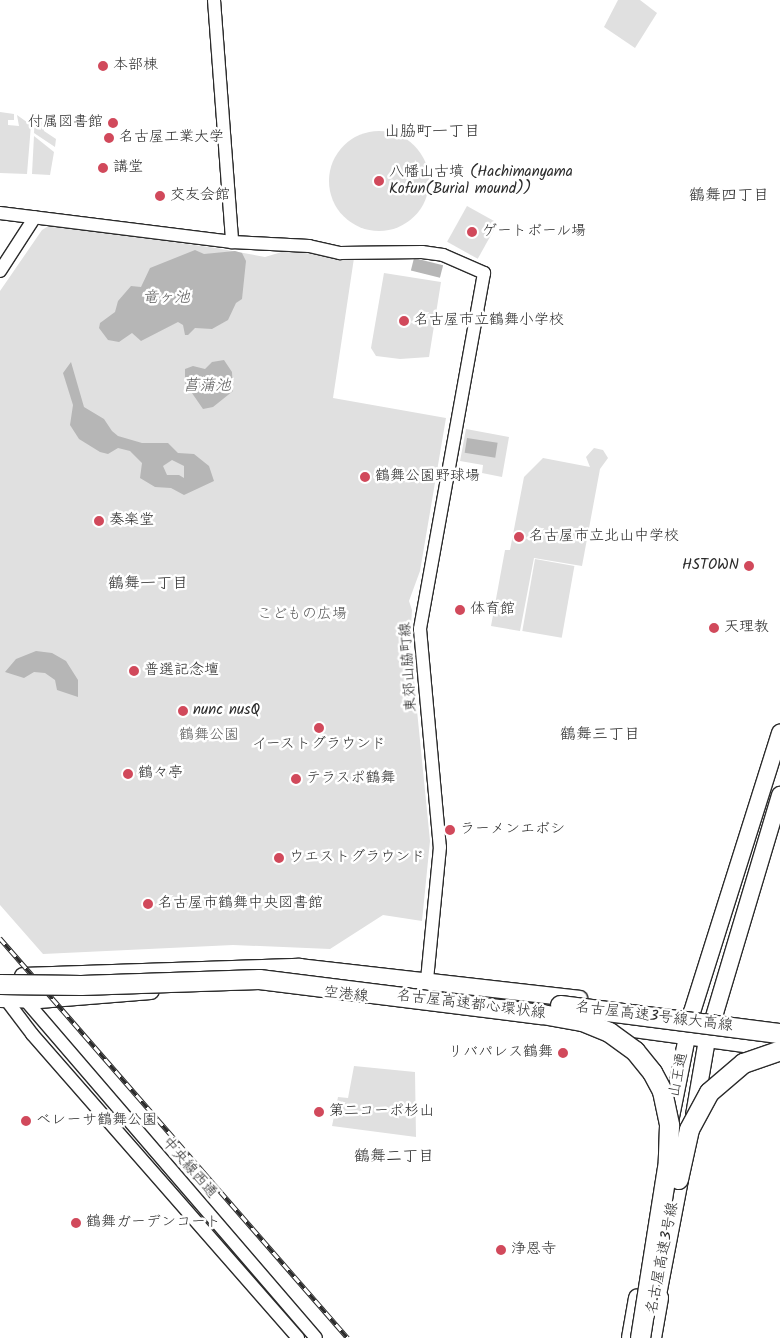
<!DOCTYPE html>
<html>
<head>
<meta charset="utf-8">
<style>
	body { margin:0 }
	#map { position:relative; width:780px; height:1338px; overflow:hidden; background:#fff; font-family:Kalam,"Klee One",sans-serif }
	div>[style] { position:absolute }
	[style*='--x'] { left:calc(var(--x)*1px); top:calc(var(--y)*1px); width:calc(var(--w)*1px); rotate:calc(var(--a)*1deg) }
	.green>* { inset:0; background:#e0e0e0; transform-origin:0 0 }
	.round { border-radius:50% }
	.water>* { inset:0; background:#b6b6b6; transform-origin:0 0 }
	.roads { filter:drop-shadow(1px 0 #2b2b2b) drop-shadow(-1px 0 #2b2b2b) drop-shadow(0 1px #2b2b2b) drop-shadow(0 -1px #2b2b2b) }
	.minor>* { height:12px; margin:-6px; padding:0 6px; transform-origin:6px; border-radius:6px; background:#fff }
	.major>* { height:16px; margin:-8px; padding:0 8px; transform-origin:8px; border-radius:8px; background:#fff }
	.highway>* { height:19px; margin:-9.5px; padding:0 9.5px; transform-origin:9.5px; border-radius:9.5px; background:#fff }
	.rail>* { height:4.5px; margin-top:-2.25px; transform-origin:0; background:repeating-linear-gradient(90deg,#fff 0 8px,#2b2b2b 0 16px); box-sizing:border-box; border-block:1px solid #2b2b2b }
	.bridges { filter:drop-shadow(1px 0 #2b2b2b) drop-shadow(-1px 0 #2b2b2b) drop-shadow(0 1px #2b2b2b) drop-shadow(0 -1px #2b2b2b) }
	.highway-bridge>* { height:19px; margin:-9.5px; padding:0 9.5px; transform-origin:9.5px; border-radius:9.5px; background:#fff }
	.dots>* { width:14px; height:14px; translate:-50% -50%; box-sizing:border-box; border:2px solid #fff; border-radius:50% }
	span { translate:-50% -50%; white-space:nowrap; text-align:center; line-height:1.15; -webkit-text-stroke:5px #fff; paint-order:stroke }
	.poi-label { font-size:15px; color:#2b2b2b }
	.left { translate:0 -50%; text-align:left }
	.right { translate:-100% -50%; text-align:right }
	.park-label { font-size:15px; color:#585858 }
	.street-label { font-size:15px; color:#2b2b2b }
	.neighbourhood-label { font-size:16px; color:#2b2b2b }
	.water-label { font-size:16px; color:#5c5c5c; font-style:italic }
</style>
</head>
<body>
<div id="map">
	<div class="green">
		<div style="clip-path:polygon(618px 0,640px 0,657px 13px,635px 48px,604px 27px)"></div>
		<div style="clip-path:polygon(0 112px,14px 114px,14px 120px,8px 120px,8px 125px,19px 126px,17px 115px,31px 125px,27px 174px,0 173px)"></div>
		<div style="clip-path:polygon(35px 113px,40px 114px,44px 131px,56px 139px,55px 147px,34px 133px)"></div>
		<div class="round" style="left:329px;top:131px;width:100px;height:100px"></div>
		<div style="clip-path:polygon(34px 136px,54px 152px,50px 175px,32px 174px)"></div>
		<div style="left:467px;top:206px;width:35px;height:41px;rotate:29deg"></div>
		<div style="clip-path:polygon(50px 225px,216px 248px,265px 257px,285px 251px,354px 258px,333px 398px,446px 418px,420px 571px,409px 601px,412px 610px,410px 640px,430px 841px,422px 921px,383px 915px,330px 949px,233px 945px,43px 954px,0 905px,0 291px,42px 230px)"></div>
		<div style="clip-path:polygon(384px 273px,441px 282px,429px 357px,400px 359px,376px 356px,371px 348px)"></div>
		<div style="clip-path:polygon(466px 429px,509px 437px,502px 477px,482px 473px,483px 465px,460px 461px)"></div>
		<div style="clip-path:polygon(594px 448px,603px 450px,608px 458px,600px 469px,582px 566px,534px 558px,520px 631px,491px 626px,505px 550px,510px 550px,524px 477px,543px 458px,590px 467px,586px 457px)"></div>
		<div style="left:535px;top:559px;width:40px;height:73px;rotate:10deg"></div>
		<div style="clip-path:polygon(354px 1066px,415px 1072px,416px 1137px,332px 1126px,338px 1097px,348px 1098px)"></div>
	</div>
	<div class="water">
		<div style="clip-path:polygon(195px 250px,204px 254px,235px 251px,242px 253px,246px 261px,242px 299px,236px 303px,228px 320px,212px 329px,195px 328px,188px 335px,185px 335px,183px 325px,178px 322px,141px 341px,132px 333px,119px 342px,108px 340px,99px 328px,100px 323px,115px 312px,118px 301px,131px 286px,141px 287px,150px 268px)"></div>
		<div style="left:414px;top:258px;width:30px;height:13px;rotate:14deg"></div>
		<div style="clip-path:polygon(224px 360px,232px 372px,233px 391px,213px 407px,203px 409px,185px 383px,185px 369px,193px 366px,205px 369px,212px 362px)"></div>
		<div style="clip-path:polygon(evenodd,71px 362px,84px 407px,104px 419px,112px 431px,118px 436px,142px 443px,168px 443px,178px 453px,194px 454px,209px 466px,214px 481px,184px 495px,171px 488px,155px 487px,140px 478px,142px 463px,130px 451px,118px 448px,108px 454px,100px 452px,79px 439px,70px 425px,73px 405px,63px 373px,71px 362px,172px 460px,184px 466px,184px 478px,179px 475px,167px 475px,163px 466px,172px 460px)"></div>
		<div style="left:467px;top:438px;width:31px;height:15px;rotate:9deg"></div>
		<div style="clip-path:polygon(36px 651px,52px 653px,66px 661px,78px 680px,78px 697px,57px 690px,55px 680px,45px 673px,34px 672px,24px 678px,5px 672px,16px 659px)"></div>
	</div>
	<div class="roads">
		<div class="minor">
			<div style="--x:214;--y:0;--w:243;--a:85.7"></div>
			<div style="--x:0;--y:213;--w:234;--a:7.1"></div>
			<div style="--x:232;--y:242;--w:77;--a:3"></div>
			<div style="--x:309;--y:246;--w:32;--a:13"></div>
			<div style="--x:340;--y:253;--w:82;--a:-0.7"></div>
			<div style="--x:422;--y:252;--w:21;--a:8"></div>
			<div style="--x:443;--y:255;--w:45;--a:23.7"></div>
			<div style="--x:484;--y:273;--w:362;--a:100.2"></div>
			<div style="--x:420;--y:629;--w:219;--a:84.8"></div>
			<div style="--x:440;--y:847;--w:143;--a:95.6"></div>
			<div style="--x:0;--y:271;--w:64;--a:-57.1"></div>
			<div style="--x:1;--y:993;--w:51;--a:52.9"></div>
			<div style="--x:32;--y:1034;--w:404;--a:48.8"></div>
			<div style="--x:21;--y:995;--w:452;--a:49.3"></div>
		</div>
		<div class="major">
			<div style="--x:23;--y:976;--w:277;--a:-1.9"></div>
			<div style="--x:300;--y:967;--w:281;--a:6.5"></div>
			<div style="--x:0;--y:999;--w:39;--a:1"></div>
			<div style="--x:39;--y:1000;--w:112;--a:-4.6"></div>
			<div style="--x:596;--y:1024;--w:186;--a:7.7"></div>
			<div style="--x:694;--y:1115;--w:76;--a:-80.2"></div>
			<div style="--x:707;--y:1040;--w:256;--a:-73.4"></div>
			<div style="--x:670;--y:1122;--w:112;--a:-78.7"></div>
			<div style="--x:692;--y:1012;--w:293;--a:-72.5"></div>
			<div style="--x:630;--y:1338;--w:41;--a:-80.1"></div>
			<div style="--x:653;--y:1338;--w:41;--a:-80.1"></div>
		</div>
		<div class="highway">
			<div style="--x:653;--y:1310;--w:133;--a:-79.2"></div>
		</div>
	</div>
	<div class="rail">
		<div style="--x:0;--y:938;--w:530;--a:48.98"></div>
	</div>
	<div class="bridges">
		<div class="highway-bridge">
			<div style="--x:0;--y:984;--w:81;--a:0.7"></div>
			<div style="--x:81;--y:985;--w:178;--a:-1.9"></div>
			<div style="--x:259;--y:979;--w:285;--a:7.1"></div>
			<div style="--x:542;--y:1014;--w:41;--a:9.9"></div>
			<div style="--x:582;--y:1021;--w:29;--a:22"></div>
			<div style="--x:609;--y:1032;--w:32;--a:36"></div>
			<div style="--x:635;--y:1051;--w:27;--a:51"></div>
			<div style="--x:652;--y:1072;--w:21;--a:62"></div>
			<div style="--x:662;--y:1091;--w:35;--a:78"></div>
			<div style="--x:669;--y:1125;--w:36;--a:92"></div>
			<div style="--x:668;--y:1161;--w:179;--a:99"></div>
			<div style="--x:560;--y:1005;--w:222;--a:7.3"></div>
			<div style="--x:678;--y:1179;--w:51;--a:-77.6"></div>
			<div style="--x:689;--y:1129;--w:42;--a:-61.6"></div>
			<div style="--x:709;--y:1092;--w:45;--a:-40.5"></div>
			<div style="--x:743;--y:1063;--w:39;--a:-19"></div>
		</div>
	</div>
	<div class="dots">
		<div style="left:103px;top:66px;background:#d1495b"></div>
		<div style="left:113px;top:123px;background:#d1495b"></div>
		<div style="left:109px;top:138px;background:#d1495b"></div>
		<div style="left:103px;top:168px;background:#d1495b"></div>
		<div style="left:379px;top:181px;background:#d1495b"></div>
		<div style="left:160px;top:196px;background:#d1495b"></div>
		<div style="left:472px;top:232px;background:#d1495b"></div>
		<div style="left:404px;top:321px;background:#d1495b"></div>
		<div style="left:365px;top:477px;background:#d1495b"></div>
		<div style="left:99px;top:521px;background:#d1495b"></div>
		<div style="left:519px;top:537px;background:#d1495b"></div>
		<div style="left:749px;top:566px;background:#d1495b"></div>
		<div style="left:460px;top:610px;background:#d1495b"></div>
		<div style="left:714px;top:628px;background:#d1495b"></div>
		<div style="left:134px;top:671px;background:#d1495b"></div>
		<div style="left:183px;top:711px;background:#d1495b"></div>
		<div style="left:319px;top:728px;background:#d1495b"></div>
		<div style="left:128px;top:774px;background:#d1495b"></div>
		<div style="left:296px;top:779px;background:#d1495b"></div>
		<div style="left:450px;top:830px;background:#d1495b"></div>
		<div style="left:279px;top:858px;background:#d1495b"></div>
		<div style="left:148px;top:904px;background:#d1495b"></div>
		<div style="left:563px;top:1053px;background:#d1495b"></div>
		<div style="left:319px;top:1112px;background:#d1495b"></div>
		<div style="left:26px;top:1121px;background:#d1495b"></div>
		<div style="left:76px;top:1223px;background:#d1495b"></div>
		<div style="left:501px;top:1250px;background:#d1495b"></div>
	</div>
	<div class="poi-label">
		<span class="left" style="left:113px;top:66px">本部棟</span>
		<span class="right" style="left:103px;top:123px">付属図書館</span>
		<span class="left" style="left:119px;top:138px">名古屋工業大学</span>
		<span class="left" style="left:113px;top:168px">講堂</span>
		<span class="left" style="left:389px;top:181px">八幡山古墳 (Hachimanyama<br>Kofun(Burial mound))</span>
		<span class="left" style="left:170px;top:196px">交友会館</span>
		<span class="left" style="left:482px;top:232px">ゲートボール場</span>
		<span class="left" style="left:414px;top:321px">名古屋市立鶴舞小学校</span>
		<span class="left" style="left:375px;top:477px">鶴舞公園野球場</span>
		<span class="left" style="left:109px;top:521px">奏楽堂</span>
		<span class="left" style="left:529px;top:537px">名古屋市立北山中学校</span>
		<span class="right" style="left:739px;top:566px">HSTOWN</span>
		<span class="left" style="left:470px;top:610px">体育館</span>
		<span class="left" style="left:724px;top:628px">天理教</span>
		<span class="left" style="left:144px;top:671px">普選記念壇</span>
		<span class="left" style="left:193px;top:711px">nunc nusQ</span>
		<span style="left:319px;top:745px">イーストグラウンド</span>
		<span class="left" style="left:138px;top:774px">鶴々亭</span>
		<span class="left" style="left:306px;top:779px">テラスポ鶴舞</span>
		<span class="left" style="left:460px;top:830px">ラーメンエボシ</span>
		<span class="left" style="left:289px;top:858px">ウエストグラウンド</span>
		<span class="left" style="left:158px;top:904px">名古屋市鶴舞中央図書館</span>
		<span class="right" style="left:553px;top:1053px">リバパレス鶴舞</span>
		<span class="left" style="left:329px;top:1112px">第二コーポ杉山</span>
		<span class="left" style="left:36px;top:1121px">ベレーサ鶴舞公園</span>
		<span class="left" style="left:86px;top:1223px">鶴舞ガーデンコート</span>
		<span class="left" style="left:511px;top:1250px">浄恩寺</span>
	</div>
	<div class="park-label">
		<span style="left:302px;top:615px">こどもの広場</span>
		<span style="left:209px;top:736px">鶴舞公園</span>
	</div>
	<div class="street-label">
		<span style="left:409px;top:667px;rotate:-94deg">東郊山脇町線</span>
		<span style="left:346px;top:995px;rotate:6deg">空港線</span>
		<span style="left:471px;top:1005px;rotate:7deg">名古屋高速都心環状線</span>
		<span style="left:654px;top:1017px;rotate:7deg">名古屋高速3号線大高線</span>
		<span style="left:679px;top:1075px;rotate:-79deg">山王通</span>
		<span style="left:189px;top:1168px;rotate:49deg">中央線西通</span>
		<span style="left:663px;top:1258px;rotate:-79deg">名古屋高速3号線</span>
	</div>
	<div class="neighbourhood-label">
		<span style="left:432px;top:132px">山脇町一丁目</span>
		<span style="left:729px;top:196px">鶴舞四丁目</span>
		<span style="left:148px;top:584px">鶴舞一丁目</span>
		<span style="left:600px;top:735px">鶴舞三丁目</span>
		<span style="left:394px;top:1157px">鶴舞二丁目</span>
	</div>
	<div class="water-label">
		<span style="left:166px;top:298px">竜ヶ池</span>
		<span style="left:207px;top:386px">菖蒲池</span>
	</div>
</div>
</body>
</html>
